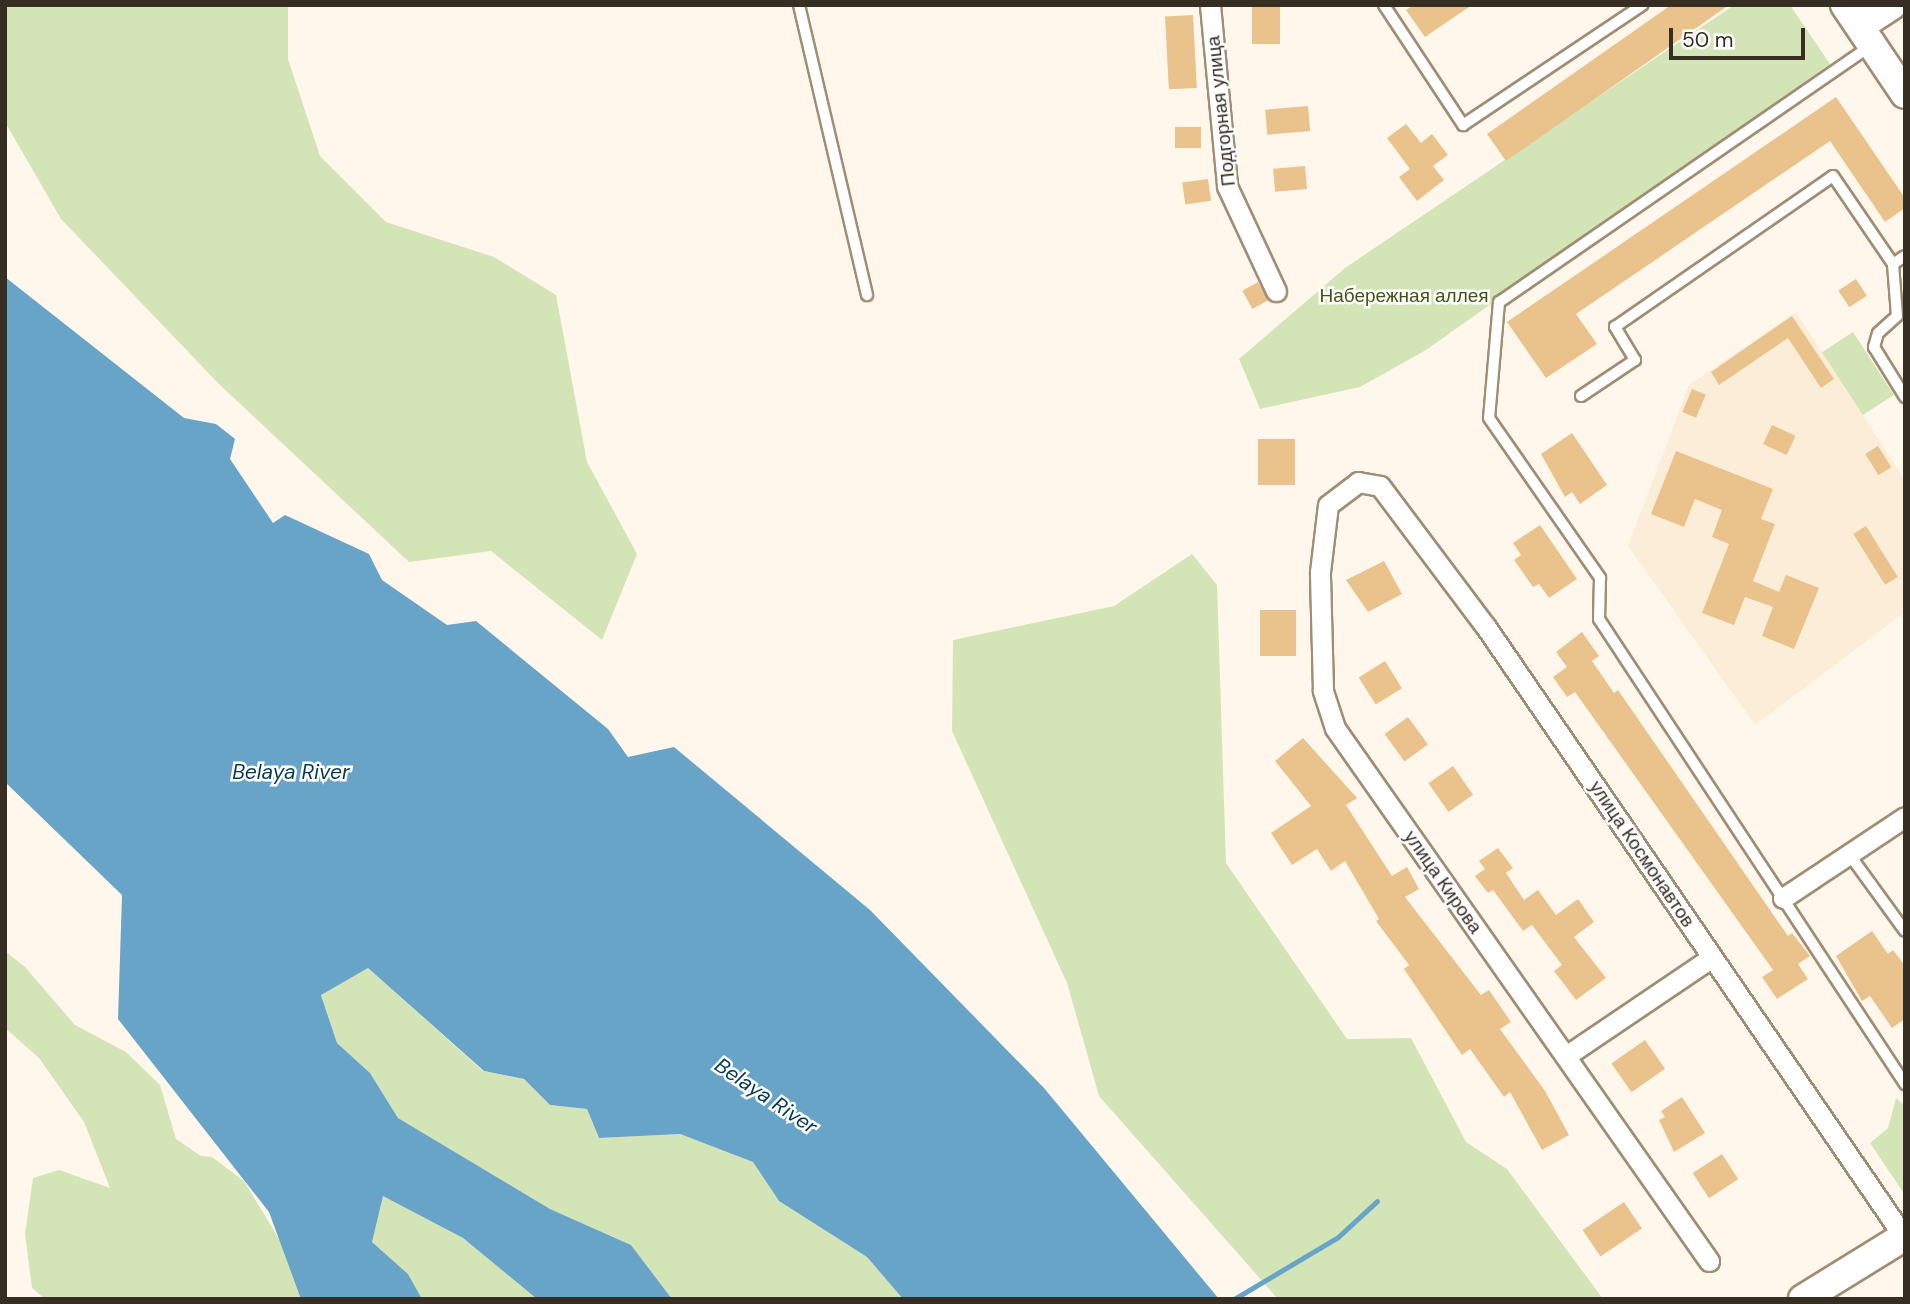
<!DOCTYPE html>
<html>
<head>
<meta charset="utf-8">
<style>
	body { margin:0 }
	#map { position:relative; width:1910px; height:1304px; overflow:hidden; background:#fff7ec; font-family:"DM Sans",sans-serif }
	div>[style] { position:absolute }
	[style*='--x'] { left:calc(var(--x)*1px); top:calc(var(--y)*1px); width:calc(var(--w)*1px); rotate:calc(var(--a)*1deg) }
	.built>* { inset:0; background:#fcedd8 }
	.green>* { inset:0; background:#d3e5b6; transform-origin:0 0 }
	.water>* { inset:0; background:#67a4c8 }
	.stream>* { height:5px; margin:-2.5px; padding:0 2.5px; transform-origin:2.5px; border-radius:2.5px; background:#67a4c8 }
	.building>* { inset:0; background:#e9c28c; transform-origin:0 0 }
	.roads { filter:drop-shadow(2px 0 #a08d73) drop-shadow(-2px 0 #a08d73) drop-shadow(0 2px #a08d73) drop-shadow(0 -2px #a08d73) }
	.lane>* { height:10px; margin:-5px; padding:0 5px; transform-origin:5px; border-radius:5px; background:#fff }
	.street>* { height:19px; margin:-9.5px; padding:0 9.5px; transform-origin:9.5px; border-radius:9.5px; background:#fff }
	.secondary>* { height:28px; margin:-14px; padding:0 14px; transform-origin:14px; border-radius:14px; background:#fff }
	span { translate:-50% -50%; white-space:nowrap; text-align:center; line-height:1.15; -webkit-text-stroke:5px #fff; paint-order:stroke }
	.street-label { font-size:19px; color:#362e23 }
	.park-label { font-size:19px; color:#425516 }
	.water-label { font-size:21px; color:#053a53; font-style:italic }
	.frame { position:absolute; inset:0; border:7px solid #362e23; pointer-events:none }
	.scale { position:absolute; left:1669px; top:28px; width:136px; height:32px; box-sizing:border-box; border:4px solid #362e23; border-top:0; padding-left:9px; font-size:21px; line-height:24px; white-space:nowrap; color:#362e23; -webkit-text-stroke:5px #fff; paint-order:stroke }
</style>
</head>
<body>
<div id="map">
	<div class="built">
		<div style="clip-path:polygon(1796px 312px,1905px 480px,1905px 612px,1755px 725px,1628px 546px,1689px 385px)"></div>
	</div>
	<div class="green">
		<div style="clip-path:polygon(5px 5px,288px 5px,288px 59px,320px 156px,386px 222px,494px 257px,556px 295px,587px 462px,637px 554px,602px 640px,491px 551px,409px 562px,219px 384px,61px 219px,5px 122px)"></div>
		<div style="clip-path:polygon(1734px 5px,1790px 5px,1830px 64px,1426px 350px,1360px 387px,1260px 409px,1239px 359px,1345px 268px)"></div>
		<div style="left:1853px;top:332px;width:75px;height:37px;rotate:57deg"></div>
		<div style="clip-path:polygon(1192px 554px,1217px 585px,1226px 863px,1347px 1039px,1411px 1038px,1466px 1142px,1507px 1169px,1603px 1299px,1278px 1299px,1099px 1096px,1067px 983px,952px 731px,953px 640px,1114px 606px)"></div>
		<div style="clip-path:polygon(5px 951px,25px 967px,75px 1025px,126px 1052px,160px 1085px,176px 1139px,201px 1156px,212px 1157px,244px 1181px,279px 1239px,321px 1276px,329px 1299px,45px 1299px,32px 1288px,25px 1234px,33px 1178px,59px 1170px,110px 1188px,84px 1122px,39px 1058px,5px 1028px)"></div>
		<div style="clip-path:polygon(368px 968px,483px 1071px,524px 1079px,550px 1105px,587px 1109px,599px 1138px,680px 1134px,753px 1162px,779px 1201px,867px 1257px,903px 1299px,672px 1299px,631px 1245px,550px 1209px,398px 1118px,370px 1073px,337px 1043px,321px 994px)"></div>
		<div style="clip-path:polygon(1896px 1098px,1905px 1106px,1905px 1195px,1870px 1143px,1888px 1128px)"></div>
		<div style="clip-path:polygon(382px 1195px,463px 1238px,537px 1299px,422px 1299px,408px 1274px,372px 1242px)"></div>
	</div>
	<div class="water">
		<div style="clip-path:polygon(5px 277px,184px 418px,216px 424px,235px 439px,230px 459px,273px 523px,285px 515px,369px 554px,382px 580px,447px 625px,476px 621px,608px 729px,628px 757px,674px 747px,870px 910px,1044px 1088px,1219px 1299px,903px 1299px,867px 1257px,779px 1201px,753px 1162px,680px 1134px,599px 1138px,587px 1109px,550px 1105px,524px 1079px,484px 1071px,368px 968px,321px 995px,337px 1043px,370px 1073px,398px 1118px,550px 1209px,631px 1245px,672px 1299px,537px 1299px,463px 1238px,383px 1196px,372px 1242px,408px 1274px,422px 1299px,301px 1299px,269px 1212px,118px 1019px,122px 895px,5px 782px)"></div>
	</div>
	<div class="stream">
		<div style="--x:1234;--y:1299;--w:121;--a:-30.8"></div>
		<div style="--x:1338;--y:1237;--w:53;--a:-42.7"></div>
	</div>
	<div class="building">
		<div style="left:1252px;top:5px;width:28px;height:39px"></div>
		<div style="clip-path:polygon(1414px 5px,1472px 5px,1425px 37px,1406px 10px)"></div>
		<div style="clip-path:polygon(1671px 5px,1729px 5px,1506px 161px,1487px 134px)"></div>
		<div style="left:1193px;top:15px;width:73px;height:28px;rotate:87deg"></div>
		<div style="clip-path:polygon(1836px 97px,1905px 198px,1905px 208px,1885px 222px,1830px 141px,1576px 314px,1597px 344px,1546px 378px,1507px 322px)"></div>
		<div style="left:1308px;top:106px;width:25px;height:43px;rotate:85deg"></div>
		<div style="clip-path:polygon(1406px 124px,1421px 143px,1432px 134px,1448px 155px,1433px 166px,1444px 180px,1417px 201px,1399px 177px,1410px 169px,1387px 138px)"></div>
		<div style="left:1175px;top:127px;width:26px;height:21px"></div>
		<div style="left:1305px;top:166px;width:23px;height:32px;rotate:85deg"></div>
		<div style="left:1208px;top:179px;width:22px;height:26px;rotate:82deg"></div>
		<div style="left:1856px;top:279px;width:20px;height:21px;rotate:57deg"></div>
		<div style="left:1258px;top:282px;width:21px;height:18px;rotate:61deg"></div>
		<div style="clip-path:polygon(1792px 316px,1834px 379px,1821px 388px,1788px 338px,1719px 385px,1711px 372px)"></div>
		<div style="left:1692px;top:389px;width:15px;height:25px;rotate:23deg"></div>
		<div style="left:1772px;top:425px;width:26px;height:21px;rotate:25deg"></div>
		<div style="clip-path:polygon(1572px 433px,1607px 485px,1580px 504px,1572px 492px,1565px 497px,1541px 454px)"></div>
		<div style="left:1258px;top:439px;width:37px;height:46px"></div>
		<div style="left:1878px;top:446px;width:25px;height:15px;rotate:58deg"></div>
		<div style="clip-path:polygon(1676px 451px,1773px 489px,1761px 519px,1775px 524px,1753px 581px,1779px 592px,1786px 575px,1819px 588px,1794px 649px,1762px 636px,1773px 607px,1745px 597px,1734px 625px,1702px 613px,1729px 544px,1712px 537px,1722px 510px,1695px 499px,1684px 527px,1651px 514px)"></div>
		<div style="clip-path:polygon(1540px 525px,1577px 579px,1549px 598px,1539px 584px,1533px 587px,1514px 560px,1521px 555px,1513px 543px)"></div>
		<div style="left:1866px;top:526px;width:60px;height:15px;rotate:58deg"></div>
		<div style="clip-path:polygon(1384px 561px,1402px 594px,1368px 612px,1346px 580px)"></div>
		<div style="left:1260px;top:610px;width:36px;height:46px"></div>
		<div style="clip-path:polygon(1582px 632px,1599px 656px,1592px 661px,1614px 693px,1618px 690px,1788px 936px,1792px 933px,1810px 956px,1798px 964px,1808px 979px,1777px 999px,1762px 977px,1773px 970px,1575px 692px,1567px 697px,1553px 677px,1567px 667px,1556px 652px)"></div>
		<div style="left:1385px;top:661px;width:32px;height:31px;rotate:58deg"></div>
		<div style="left:1408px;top:717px;width:34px;height:29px;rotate:54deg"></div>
		<div style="clip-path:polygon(1303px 738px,1357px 798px,1346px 805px,1392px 876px,1407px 867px,1419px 889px,1405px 897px,1481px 995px,1489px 990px,1511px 1022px,1500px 1029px,1545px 1091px,1569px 1135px,1542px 1150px,1510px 1092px,1504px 1097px,1470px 1049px,1462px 1055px,1404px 969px,1409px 965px,1376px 921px,1379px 919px,1345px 861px,1331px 871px,1317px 849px,1292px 865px,1271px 833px,1311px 806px,1275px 761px)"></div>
		<div style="left:1453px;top:766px;width:35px;height:30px;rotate:55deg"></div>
		<div style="clip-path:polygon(1498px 848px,1513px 868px,1506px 873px,1524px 900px,1538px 890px,1556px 915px,1578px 899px,1594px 922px,1574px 937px,1606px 978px,1576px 1000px,1554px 971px,1562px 965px,1532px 925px,1523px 931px,1493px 890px,1488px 893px,1475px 876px,1485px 869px,1479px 861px)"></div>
		<div style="clip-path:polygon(1872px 931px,1888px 954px,1893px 950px,1905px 966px,1905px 1019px,1892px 1028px,1870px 996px,1862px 1001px,1836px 956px)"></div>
		<div style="left:1645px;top:1040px;width:35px;height:41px;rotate:55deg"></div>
		<div style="clip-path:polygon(1682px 1097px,1705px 1133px,1674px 1152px,1659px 1120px,1665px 1117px,1661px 1111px)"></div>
		<div style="left:1722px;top:1154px;width:30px;height:35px;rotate:57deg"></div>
		<div style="left:1624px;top:1202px;width:32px;height:50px;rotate:56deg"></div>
	</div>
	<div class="roads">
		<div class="lane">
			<div style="--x:799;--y:5;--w:298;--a:76.8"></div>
			<div style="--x:1384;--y:5;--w:144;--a:56.6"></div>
			<div style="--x:1463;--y:125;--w:216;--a:-33.8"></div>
			<div style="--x:1869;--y:47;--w:449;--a:145.4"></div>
			<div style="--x:1499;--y:302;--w:116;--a:94.9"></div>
			<div style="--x:1489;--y:418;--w:195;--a:55.2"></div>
			<div style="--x:1600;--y:578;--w:41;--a:91.4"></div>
			<div style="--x:1599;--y:619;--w:557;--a:56.65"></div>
			<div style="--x:1893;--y:264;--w:52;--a:85.6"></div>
			<div style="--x:1897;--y:316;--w:25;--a:138"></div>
			<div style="--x:1878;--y:333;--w:15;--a:106"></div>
			<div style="--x:1874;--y:347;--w:59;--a:58.2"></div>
			<div style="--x:1581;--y:396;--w:65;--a:-33.7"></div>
			<div style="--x:1635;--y:360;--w:39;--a:-121"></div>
			<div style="--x:1615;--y:327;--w:265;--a:-34.7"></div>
			<div style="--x:1833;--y:176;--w:107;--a:55.7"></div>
			<div style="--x:1893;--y:264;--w:14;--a:-34"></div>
			<div style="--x:1849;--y:854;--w:95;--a:54"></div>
		</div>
		<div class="street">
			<div style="--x:1210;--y:5;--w:182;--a:84.6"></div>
			<div style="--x:1227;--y:186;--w:116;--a:65"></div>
			<div style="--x:1783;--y:898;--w:146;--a:-33.6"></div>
			<div style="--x:1566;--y:1056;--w:176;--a:-34.1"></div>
			<div style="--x:1709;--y:1261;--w:651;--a:-125.06"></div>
			<div style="--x:1335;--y:728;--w:40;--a:-108"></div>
			<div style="--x:1323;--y:690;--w:118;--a:-91.5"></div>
			<div style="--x:1320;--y:572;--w:67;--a:-83.2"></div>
			<div style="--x:1328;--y:505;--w:38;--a:-37"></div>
			<div style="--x:1358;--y:482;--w:22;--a:10"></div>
			<div style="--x:1380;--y:486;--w:176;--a:53.1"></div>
			<div style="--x:1486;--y:627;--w:739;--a:55.58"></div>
		</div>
		<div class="secondary">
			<div style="--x:1845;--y:5;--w:107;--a:56"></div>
			<div style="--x:1860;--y:26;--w:38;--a:-33"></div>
			<div style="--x:1803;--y:1299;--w:120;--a:-31.7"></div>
		</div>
	</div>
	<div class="street-label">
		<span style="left:1221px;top:111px;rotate:-96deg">Подгорная улица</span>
		<span style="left:1642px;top:854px;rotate:56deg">улица Космонавтов</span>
		<span style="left:1443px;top:882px;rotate:55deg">улица Кирова</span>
	</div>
	<div class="park-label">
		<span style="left:1404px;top:296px">Набережная аллея</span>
	</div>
	<div class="water-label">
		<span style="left:291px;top:772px">Belaya River</span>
		<span style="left:766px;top:1096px;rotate:34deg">Belaya River</span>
	</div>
	<div class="frame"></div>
	<div class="scale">50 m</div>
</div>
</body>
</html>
